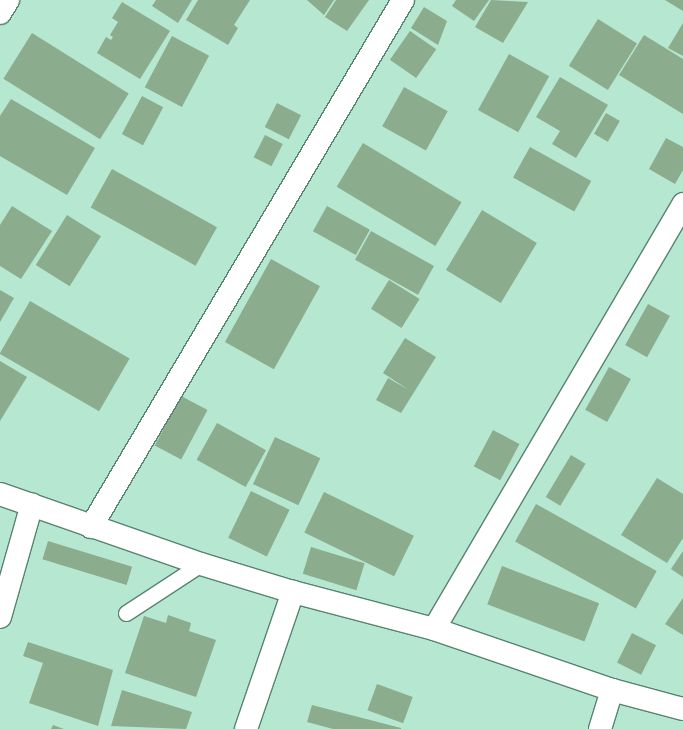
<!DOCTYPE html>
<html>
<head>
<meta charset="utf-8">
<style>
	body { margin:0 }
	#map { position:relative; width:683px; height:729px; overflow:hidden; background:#b6e7d1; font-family:Ubuntu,sans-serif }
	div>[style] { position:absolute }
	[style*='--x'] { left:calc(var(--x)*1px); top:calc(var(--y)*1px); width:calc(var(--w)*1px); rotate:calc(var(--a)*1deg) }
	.building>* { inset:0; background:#8bac8d; transform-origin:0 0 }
	.roads { filter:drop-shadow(1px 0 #578471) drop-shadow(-1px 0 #578471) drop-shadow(0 1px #578471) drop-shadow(0 -1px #578471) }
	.lane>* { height:15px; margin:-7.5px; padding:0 7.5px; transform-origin:7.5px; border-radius:7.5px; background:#fff }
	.street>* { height:22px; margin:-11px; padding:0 11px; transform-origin:11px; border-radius:11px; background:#fff }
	span { translate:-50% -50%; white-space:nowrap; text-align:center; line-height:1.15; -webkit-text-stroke:4px #f4fef9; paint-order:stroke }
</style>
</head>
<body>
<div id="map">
	<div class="building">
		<div style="clip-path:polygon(156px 0,192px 0,178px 23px,152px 6px)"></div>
		<div style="clip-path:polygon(198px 0,250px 0,234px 25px,238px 28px,228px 45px,186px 20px)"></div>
		<div style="clip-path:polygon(307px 0,334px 0,324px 15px)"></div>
		<div style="clip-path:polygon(336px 0,369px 0,347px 31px,325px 17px)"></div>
		<div style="clip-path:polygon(456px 0,489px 0,474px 21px,452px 6px)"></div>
		<div style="clip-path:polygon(491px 0,528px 2px,503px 43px,475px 27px)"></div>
		<div style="clip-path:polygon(665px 0,683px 0,683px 11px)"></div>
		<div style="clip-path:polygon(122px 2px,170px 31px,140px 79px,97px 53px,106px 37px,111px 40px,113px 37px,110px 35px,118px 22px,112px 18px)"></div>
		<div style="clip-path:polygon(424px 7px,447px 21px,438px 45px,411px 28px)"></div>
		<div style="left:598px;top:19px;width:46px;height:55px;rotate:32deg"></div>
		<div style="clip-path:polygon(683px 23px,683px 56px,668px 48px)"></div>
		<div style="left:410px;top:31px;width:32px;height:35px;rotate:35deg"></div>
		<div style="left:32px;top:33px;width:114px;height:54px;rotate:32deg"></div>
		<div style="clip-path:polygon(644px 35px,683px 59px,683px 114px,619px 75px)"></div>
		<div style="left:172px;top:36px;width:42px;height:58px;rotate:28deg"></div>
		<div style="left:509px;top:54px;width:46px;height:64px;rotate:29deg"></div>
		<div style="clip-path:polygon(560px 77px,608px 105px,576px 158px,552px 144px,560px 131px,536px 117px)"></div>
		<div style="left:404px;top:87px;width:50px;height:45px;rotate:29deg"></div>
		<div style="left:142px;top:96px;width:24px;height:43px;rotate:28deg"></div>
		<div style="clip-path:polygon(11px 99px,95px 148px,67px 195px,0 156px,0 116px)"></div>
		<div style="left:277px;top:103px;width:27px;height:27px;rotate:27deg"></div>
		<div style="left:606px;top:113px;width:16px;height:24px;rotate:30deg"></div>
		<div style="left:265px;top:135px;width:20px;height:25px;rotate:27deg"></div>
		<div style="clip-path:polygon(666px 138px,683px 147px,683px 170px,675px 184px,649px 169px)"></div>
		<div style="left:363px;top:143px;width:115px;height:51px;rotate:31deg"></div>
		<div style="left:530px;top:147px;width:70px;height:35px;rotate:29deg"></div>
		<div style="left:112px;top:169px;width:120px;height:44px;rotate:29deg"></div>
		<div style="clip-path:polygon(12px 206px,52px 231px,21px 279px,0 266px,0 225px)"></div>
		<div style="left:327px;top:206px;width:49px;height:29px;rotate:29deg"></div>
		<div style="left:482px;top:210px;width:64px;height:70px;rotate:31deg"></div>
		<div style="left:67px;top:215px;width:40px;height:59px;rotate:32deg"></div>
		<div style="left:371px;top:231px;width:72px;height:33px;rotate:29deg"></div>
		<div style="left:271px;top:259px;width:56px;height:95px;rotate:29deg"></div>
		<div style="left:389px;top:280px;width:36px;height:34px;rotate:32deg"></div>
		<div style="clip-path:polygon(0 290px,14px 298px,0 322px)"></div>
		<div style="left:30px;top:301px;width:115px;height:61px;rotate:30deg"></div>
		<div style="left:648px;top:304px;width:25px;height:47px;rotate:29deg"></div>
		<div style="clip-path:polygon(405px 338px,436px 357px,401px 413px,376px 400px,388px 378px,409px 390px,383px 373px)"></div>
		<div style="clip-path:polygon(0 361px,27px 377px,0 421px)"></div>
		<div style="left:609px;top:367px;width:25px;height:49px;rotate:29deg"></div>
		<div style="left:181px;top:396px;width:30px;height:56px;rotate:28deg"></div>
		<div style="left:217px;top:423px;width:56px;height:42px;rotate:29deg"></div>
		<div style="left:493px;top:430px;width:30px;height:41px;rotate:28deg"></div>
		<div style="left:275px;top:437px;width:50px;height:52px;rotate:25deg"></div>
		<div style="left:571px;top:455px;width:17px;height:49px;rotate:31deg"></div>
		<div style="clip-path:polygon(657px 478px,683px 494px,683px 538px,667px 563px,621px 535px)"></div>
		<div style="left:251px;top:491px;width:43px;height:52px;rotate:26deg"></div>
		<div style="left:324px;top:492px;width:100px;height:45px;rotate:26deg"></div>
		<div style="left:536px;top:504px;width:138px;height:43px;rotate:29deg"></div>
		<div style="left:48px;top:541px;width:88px;height:19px;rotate:17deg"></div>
		<div style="left:311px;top:547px;width:56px;height:28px;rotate:17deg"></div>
		<div style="clip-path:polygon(683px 551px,683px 577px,671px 569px)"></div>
		<div style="left:502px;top:566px;width:104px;height:41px;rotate:21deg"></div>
		<div style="clip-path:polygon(683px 598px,683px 635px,665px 624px)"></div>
		<div style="clip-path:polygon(168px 615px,191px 623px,189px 631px,216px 640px,196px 697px,125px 673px,144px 616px,166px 623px)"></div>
		<div style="left:632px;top:633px;width:27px;height:33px;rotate:27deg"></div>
		<div style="clip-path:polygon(28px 642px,113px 670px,98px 726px,29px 703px,43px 663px,23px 656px)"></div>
		<div style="left:377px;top:684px;width:38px;height:28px;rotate:20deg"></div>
		<div style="clip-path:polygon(122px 690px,192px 712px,186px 729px,111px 726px)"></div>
		<div style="clip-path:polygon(312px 705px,401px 728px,401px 729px,333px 729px,307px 722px)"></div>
		<div style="clip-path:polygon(53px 725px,64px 729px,51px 729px)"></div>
	</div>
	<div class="roads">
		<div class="lane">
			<div style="--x:126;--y:613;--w:90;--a:-33.2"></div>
		</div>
		<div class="street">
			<div style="--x:0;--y:13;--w:15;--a:-58"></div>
			<div style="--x:0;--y:494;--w:213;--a:19.2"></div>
			<div style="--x:201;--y:564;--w:96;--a:16.9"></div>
			<div style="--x:293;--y:592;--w:146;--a:14.7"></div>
			<div style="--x:434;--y:629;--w:188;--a:18.9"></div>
			<div style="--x:612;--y:690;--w:73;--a:15"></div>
			<div style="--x:91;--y:527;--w:612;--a:-59.37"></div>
			<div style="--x:0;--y:617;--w:117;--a:-74.2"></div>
			<div style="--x:434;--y:629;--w:493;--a:-59.6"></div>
			<div style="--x:246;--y:729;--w:145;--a:-71.1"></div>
			<div style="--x:600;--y:729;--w:41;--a:-72.9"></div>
		</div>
	</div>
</div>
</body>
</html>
